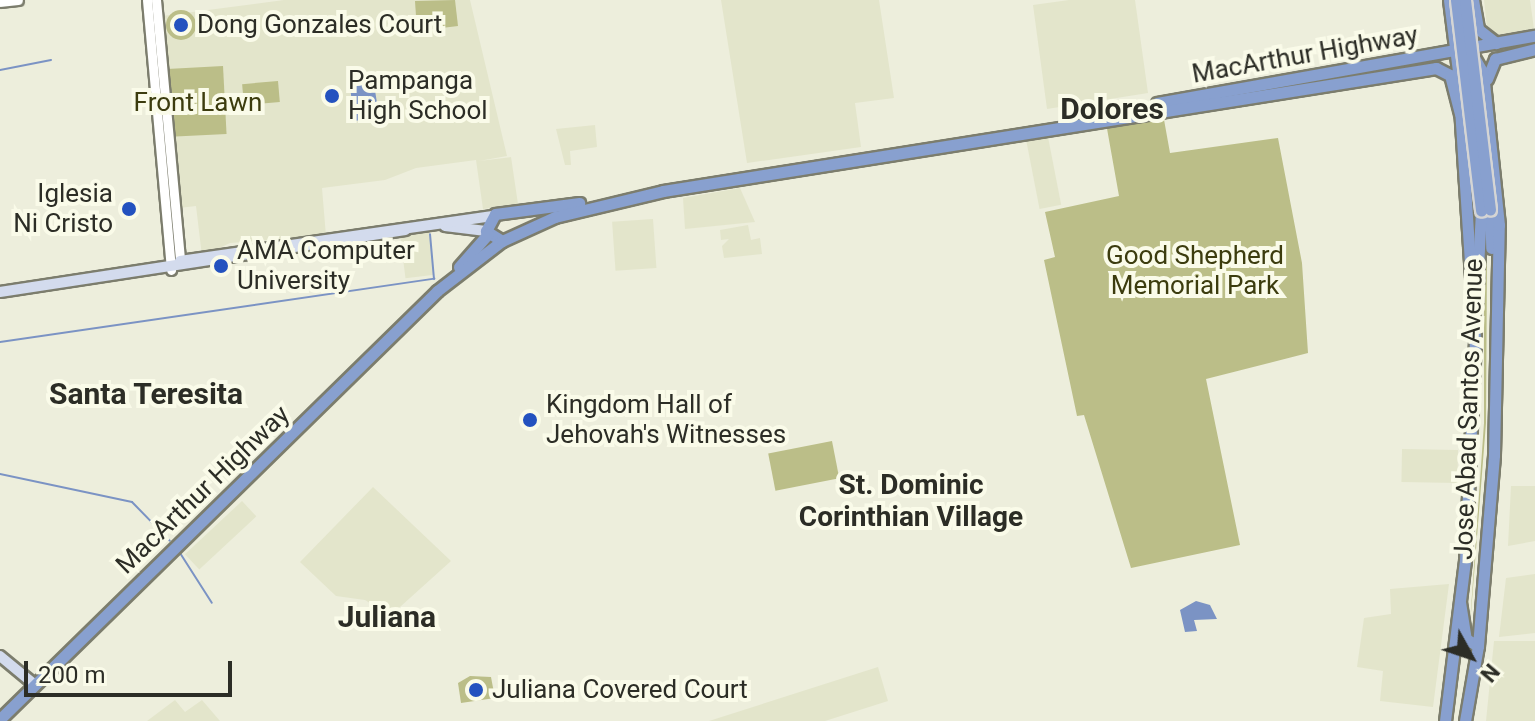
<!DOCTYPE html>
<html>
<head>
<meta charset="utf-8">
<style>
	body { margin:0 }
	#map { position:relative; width:1535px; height:721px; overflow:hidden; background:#edeedc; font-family:Roboto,sans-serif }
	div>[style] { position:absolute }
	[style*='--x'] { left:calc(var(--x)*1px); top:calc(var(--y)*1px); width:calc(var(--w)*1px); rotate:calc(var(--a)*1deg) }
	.built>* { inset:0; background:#e3e5cb; transform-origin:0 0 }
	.green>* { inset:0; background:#bbbe88; transform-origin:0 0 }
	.round { border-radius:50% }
	.water>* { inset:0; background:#7b93c4 }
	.stream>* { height:2px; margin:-1px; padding:0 1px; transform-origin:1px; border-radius:1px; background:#7b93c4 }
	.roads { filter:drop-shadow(2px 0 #7c7d6d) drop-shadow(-2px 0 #7c7d6d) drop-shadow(0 2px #7c7d6d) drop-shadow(0 -2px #7c7d6d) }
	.tertiary>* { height:9px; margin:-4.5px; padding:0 4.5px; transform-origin:4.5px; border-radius:4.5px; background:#fff }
	.secondary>* { height:10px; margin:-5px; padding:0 5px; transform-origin:5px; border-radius:5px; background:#d3dbed }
	.trunk>* { height:11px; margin:-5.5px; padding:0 5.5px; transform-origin:5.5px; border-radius:5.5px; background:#88a0cf }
	.bridges { filter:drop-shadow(2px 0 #d5d5d4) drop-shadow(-2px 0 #d5d5d4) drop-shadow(0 2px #d5d5d4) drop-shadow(0 -2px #d5d5d4) }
	.trunk-bridge>* { height:11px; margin:-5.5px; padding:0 5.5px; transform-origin:5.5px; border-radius:5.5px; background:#88a0cf }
	.dots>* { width:22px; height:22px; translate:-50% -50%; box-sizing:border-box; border:4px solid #fafbe9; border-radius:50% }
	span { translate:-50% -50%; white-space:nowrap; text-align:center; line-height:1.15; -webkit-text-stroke:8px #fafbe9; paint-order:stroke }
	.poi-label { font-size:26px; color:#2c2d26 }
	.left { translate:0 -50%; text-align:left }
	.right { translate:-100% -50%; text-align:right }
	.street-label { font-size:26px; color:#2c2d26 }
	.park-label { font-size:26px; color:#3c3c0e }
	.neighbourhood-label { font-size:28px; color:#2c2d26; font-weight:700 }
	.quarter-label { font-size:30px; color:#2c2d26; font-weight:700 }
	.north { position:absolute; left:1431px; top:617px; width:80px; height:80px; -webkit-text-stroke:6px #fafbe9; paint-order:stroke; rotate:130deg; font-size:22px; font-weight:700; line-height:32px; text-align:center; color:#2c2d26 }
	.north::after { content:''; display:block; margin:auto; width:28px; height:36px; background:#2c2d26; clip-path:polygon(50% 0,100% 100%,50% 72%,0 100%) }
	.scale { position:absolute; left:24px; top:661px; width:208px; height:36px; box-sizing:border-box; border:4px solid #2c2d26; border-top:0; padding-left:10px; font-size:24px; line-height:28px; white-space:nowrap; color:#2c2d26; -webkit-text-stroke:6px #fafbe9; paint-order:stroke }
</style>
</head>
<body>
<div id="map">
	<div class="built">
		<div style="clip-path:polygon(284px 0,470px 0,507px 156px,479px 161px,511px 157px,518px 204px,483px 209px,476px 160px,416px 168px,385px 180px,322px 188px,326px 236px,230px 243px,202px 256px,196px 206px,179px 208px,162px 16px)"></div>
		<div style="clip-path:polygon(721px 0,879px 0,894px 98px,855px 103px,861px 147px,747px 163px)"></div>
		<div style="clip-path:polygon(1069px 0,1135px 0,1148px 93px,1047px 109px,1033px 5px)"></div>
		<div style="clip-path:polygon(1484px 0,1530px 0,1534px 29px,1496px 35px,1487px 27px)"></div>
		<div style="clip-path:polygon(595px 125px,597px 147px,570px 151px,571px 165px,565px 165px,556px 129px)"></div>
		<div style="left:1048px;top:137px;width:69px;height:22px;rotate:79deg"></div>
		<div style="clip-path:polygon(740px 188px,755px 222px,685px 229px,683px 198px)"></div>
		<div style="left:653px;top:219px;width:49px;height:41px;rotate:86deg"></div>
		<div style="clip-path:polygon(748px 225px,751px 240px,760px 238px,762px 254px,724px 258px,722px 246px,729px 239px,721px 240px,720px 230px)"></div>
		<div style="left:429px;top:232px;width:43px;height:29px;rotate:83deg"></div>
		<div style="left:1402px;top:449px;width:56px;height:33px;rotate:1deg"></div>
		<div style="clip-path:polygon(1511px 486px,1535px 486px,1535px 541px,1508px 546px)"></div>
		<div style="clip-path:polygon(373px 487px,451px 561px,390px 616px,365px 600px,336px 596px,300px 562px)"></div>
		<div style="left:242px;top:501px;width:21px;height:78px;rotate:47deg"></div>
		<div style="clip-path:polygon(1535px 574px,1535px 633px,1499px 637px,1506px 578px)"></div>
		<div style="clip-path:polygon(1449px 584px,1433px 707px,1380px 701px,1383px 671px,1357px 667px,1364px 618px,1391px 614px,1390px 589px)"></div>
		<div style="clip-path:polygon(1494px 641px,1535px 641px,1535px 721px,1486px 721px)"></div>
		<div style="clip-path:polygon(878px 667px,888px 701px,825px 721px,709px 721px)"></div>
		<div style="clip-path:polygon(175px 700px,185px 712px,202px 700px,220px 721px,147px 721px)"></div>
	</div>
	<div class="green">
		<div style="clip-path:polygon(455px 0,458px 26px,417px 31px,415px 1px)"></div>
		<div class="round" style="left:166px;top:10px;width:30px;height:30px"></div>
		<div style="left:223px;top:66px;width:68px;height:56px;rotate:87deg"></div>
		<div style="left:278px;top:81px;width:21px;height:36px;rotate:85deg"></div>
		<div style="clip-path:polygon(1163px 114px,1170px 153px,1278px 138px,1302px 263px,1308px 353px,1206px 379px,1240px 545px,1131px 568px,1084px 415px,1077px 416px,1044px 260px,1055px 257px,1045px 212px,1119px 196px,1106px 123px)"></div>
		<div style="clip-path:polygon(1484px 212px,1487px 261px,1486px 423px,1469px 638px,1484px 423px)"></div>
		<div style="left:832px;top:441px;width:38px;height:65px;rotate:79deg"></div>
		<div style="clip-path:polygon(470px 676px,491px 677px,495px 698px,461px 703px,458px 683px)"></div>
	</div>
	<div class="water">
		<div style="clip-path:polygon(374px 84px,377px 103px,369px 109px,370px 119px,354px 121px,350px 86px)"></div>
		<div style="clip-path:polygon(1196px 601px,1210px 605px,1217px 619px,1194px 620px,1197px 631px,1185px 632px,1180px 610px)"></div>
	</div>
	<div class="stream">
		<div style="--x:0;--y:70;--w:52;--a:-11.1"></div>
		<div style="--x:0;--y:342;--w:439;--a:-8.3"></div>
		<div style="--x:434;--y:279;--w:45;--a:-95.1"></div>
		<div style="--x:0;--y:474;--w:135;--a:12"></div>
		<div style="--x:132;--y:502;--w:54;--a:45.7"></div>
		<div style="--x:180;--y:553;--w:59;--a:57.4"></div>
	</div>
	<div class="roads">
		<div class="tertiary">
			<div style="--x:147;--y:0;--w:271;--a:84.9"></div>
			<div style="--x:156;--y:0;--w:262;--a:84.7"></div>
			<div style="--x:0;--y:2;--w:18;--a:-6"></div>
		</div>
		<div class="secondary">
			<div style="--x:445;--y:226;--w:41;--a:7"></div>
			<div style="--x:180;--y:261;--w:314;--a:-8.2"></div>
			<div style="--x:0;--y:292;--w:410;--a:-8.7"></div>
			<div style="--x:0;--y:656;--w:45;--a:39.6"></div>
		</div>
		<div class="trunk">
			<div style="--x:1449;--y:0;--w:88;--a:82.8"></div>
			<div style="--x:1473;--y:0;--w:29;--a:80"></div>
			<div style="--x:1478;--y:29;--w:23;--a:38"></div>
			<div style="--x:1487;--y:79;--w:22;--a:-68"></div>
			<div style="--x:1495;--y:59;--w:41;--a:-14"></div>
			<div style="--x:1157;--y:103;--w:384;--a:-10.1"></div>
			<div style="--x:1490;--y:210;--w:38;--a:88"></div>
			<div style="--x:502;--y:241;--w:19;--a:-148"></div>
			<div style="--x:486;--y:231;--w:19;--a:-62"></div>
			<div style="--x:495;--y:214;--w:85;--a:-7.5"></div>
			<div style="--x:459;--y:267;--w:44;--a:-48.7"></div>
			<div style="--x:1476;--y:306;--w:95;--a:-87"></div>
			<div style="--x:1460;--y:602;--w:37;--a:81"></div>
			<div style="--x:1466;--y:639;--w:14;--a:30"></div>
			<div style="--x:0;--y:719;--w:612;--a:-44.4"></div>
			<div style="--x:437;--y:291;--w:82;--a:-37.6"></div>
			<div style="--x:502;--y:241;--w:58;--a:-24.4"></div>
			<div style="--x:555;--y:217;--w:111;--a:-13.5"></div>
			<div style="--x:663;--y:191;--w:783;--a:-9.04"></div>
			<div style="--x:1436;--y:68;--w:16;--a:27"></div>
			<div style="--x:1450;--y:75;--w:40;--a:75.6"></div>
			<div style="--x:1445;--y:721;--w:161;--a:-82.9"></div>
			<div style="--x:1465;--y:561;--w:221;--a:-87.4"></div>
			<div style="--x:1475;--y:340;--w:232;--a:-93.7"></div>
			<div style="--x:1465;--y:721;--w:76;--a:-80.2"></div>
			<div style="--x:1478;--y:646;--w:192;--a:-85.2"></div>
			<div style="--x:1494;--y:455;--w:230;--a:-88.8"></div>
			<div style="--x:1499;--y:225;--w:153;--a:-96"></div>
			<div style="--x:1483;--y:73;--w:28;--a:-120"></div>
		</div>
	</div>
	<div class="bridges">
		<div class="trunk-bridge">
			<div style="--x:1456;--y:0;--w:212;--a:83.2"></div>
			<div style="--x:1465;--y:0;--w:211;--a:83.2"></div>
		</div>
	</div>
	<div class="dots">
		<div style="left:181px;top:25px;background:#2452bf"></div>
		<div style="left:332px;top:96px;background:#2452bf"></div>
		<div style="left:129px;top:209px;background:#2452bf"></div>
		<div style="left:221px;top:266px;background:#2452bf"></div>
		<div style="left:530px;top:420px;background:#2452bf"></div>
		<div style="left:476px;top:690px;background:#2452bf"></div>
	</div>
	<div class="poi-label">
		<span class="left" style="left:197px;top:25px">Dong Gonzales Court</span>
		<span class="left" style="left:348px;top:96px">Pampanga<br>High School</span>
		<span class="right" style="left:113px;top:209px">Iglesia<br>Ni Cristo</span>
		<span class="left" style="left:237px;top:266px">AMA Computer<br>University</span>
		<span class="left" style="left:546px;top:420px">Kingdom Hall of<br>Jehovah's Witnesses</span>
		<span class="left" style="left:492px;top:690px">Juliana Covered Court</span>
	</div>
	<div class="street-label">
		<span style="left:1305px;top:55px;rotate:-10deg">MacArthur Highway</span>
		<span style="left:1469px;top:409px;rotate:-88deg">Jose Abad Santos Avenue</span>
		<span style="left:203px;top:490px;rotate:-44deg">MacArthur Highway</span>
	</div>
	<div class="park-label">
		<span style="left:198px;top:103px">Front Lawn</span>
		<span style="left:1195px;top:271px">Good Shepherd<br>Memorial Park</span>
	</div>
	<div class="neighbourhood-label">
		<span style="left:911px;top:501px">St. Dominic<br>Corinthian Village</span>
	</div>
	<div class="quarter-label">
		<span style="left:1112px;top:109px">Dolores</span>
		<span style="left:146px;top:394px">Santa Teresita</span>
		<span style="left:387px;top:617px">Juliana</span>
	</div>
	<div class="north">N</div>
	<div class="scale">200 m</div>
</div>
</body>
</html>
